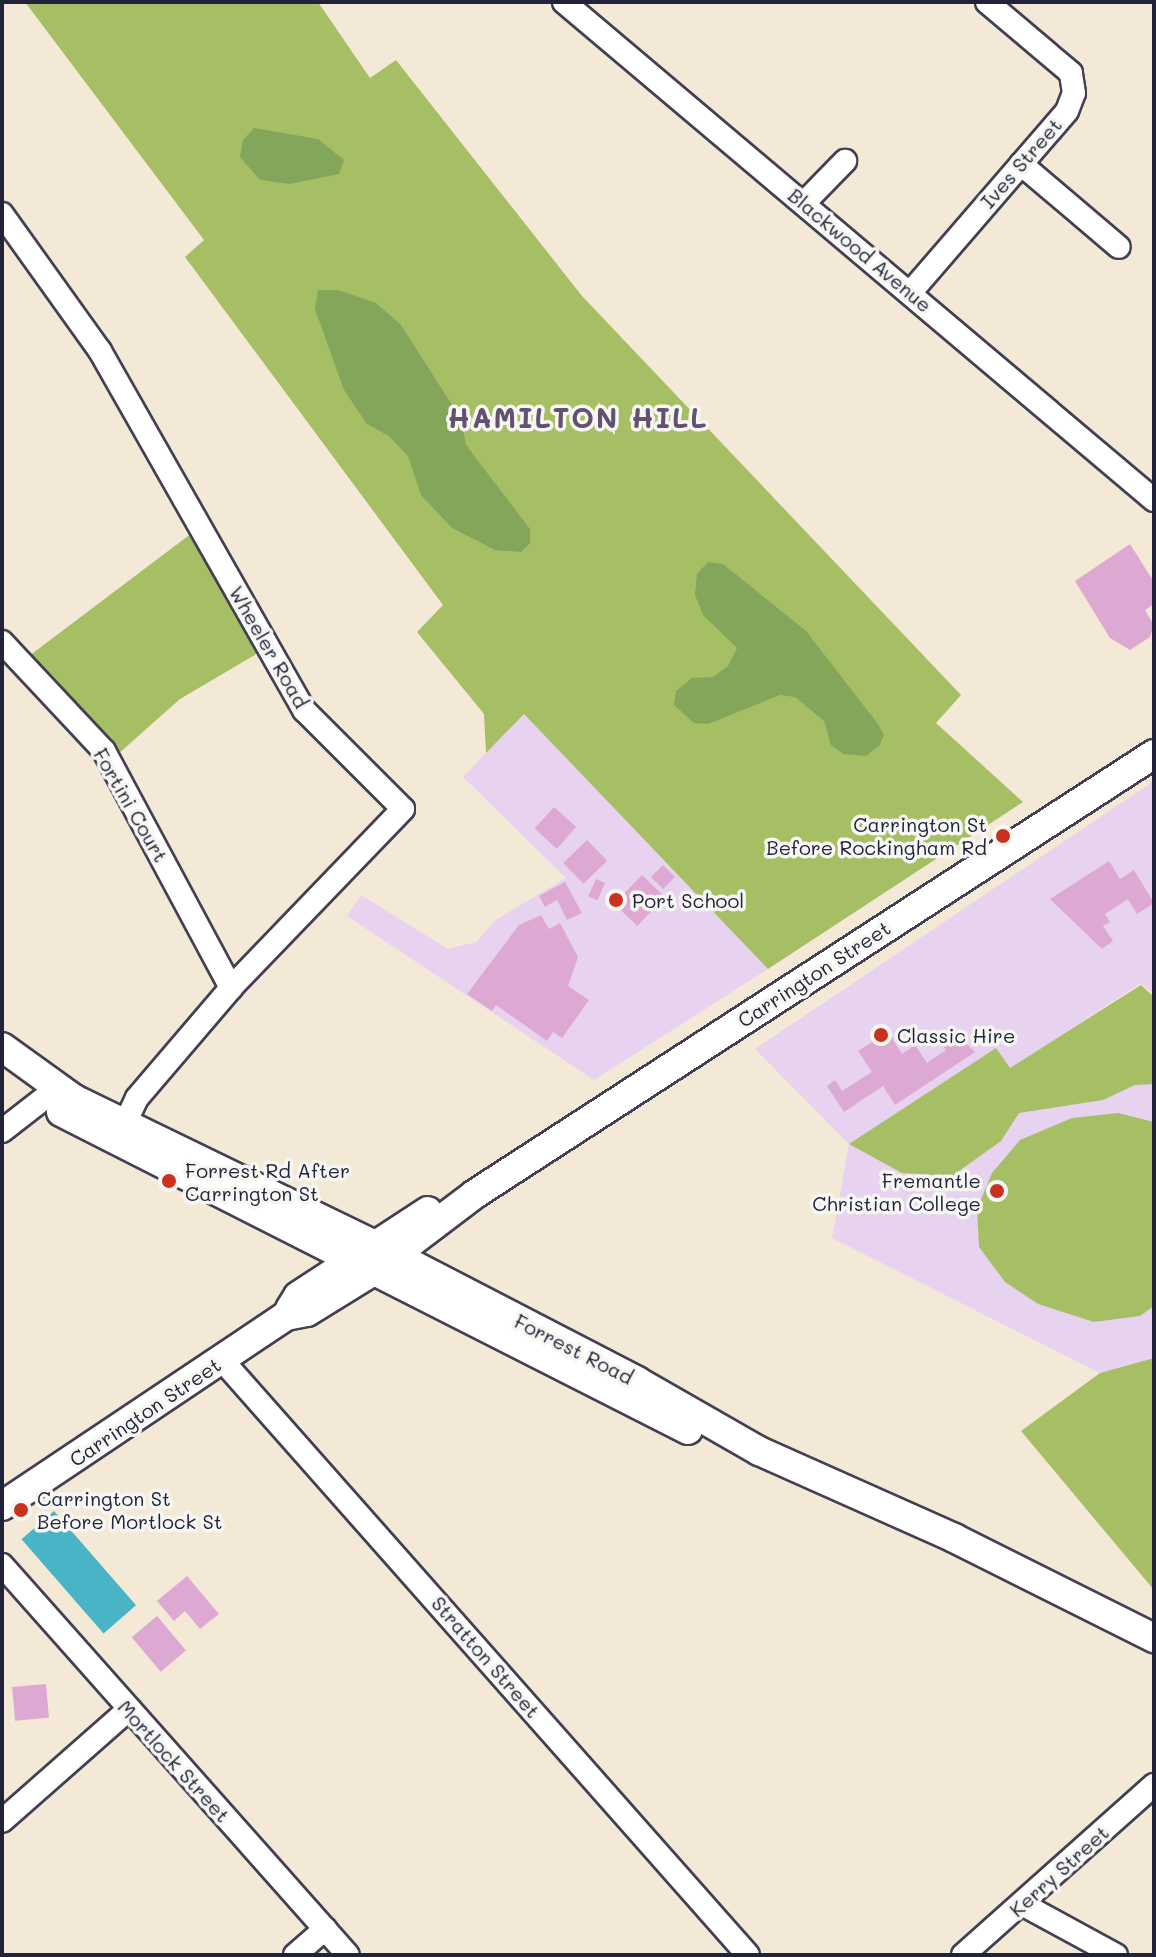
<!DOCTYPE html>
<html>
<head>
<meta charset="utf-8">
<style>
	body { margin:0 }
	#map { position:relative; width:1156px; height:1957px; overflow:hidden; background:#f4e9d7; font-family:Mali,sans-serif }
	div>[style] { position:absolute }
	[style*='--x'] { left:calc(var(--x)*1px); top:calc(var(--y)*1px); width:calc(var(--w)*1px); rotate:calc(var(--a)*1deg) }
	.built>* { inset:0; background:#e7d2ef }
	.green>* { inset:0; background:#a6bf65 }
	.forest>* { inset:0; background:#84a65a }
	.water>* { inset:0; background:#49b4c6; transform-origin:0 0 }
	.building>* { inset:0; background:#dda9d3; transform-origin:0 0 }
	.roads { filter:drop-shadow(2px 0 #424052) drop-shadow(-2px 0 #424052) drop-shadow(0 2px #424052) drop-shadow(0 -2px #424052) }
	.minor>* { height:22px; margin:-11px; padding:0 11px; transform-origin:11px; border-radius:11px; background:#fff }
	.major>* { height:28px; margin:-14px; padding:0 14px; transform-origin:14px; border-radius:14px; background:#fff }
	.dots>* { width:22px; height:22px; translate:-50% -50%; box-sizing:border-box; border:4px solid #f6f6f2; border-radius:50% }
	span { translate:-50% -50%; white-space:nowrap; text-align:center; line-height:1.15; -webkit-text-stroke:7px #f6f6f2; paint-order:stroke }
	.street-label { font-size:20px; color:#22223b }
	.poi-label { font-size:20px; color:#22223b }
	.right { translate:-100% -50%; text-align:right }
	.left { translate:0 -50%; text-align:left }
	.district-label { font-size:28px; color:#635170; font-weight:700; letter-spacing:2px }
	.frame { position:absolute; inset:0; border:4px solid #22223b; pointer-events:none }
</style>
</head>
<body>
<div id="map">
	<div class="built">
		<div style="clip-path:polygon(524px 713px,768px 969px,594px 1080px,347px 916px,361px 895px,448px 949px,476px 942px,497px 919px,566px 878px,463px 777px)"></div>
		<div style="clip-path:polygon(1154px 781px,1154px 995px,1141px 983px,1051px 1041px,1141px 985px,1154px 997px,1154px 1358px,1100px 1373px,832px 1238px,849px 1144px,755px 1049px)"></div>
	</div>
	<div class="green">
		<div style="clip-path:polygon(25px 2px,318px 2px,370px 78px,396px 60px,582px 296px,961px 695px,936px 723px,1023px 802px,768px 969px,524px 714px,486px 753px,484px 714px,417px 632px,443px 605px,185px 257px,204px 240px)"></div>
		<div style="clip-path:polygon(192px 533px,260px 652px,180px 699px,117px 755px,29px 656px)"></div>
		<div style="clip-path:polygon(1141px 985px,1154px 997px,1154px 1084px,1135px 1085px,1103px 1100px,1019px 1113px,1001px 1141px,952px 1176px,902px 1173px,849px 1144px,996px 1048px,1010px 1068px)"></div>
		<div style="clip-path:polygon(1118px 1113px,1154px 1122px,1154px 1306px,1140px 1316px,1094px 1322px,1038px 1304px,1005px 1282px,979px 1247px,977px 1209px,992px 1173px,1020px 1140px,1072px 1118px)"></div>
		<div style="clip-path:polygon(1154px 1358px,1154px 1590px,1021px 1431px,1100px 1373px)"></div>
	</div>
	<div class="forest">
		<div style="clip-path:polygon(254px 128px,318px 139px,344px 160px,339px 174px,289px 184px,260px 180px,240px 157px,243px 140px)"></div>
		<div style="clip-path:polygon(318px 290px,338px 290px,376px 303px,401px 325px,461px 419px,466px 445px,530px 529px,530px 543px,521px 552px,495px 550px,452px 528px,421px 495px,408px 456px,389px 436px,367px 424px,344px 390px,315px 309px)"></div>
		<div style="clip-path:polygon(708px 562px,723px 564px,806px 631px,878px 724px,884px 735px,879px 746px,866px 756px,843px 754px,831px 745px,824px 721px,795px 697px,780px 695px,708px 724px,694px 723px,674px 705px,676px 691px,692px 678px,713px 677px,728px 666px,737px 648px,703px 615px,695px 595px,697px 574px)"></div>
	</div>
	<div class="water">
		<div style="left:54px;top:1511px;width:125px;height:43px;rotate:49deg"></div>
	</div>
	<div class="building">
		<div style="clip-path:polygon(1130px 544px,1154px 582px,1154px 604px,1145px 610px,1154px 625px,1150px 637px,1130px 650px,1110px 638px,1075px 581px)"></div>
		<div style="left:554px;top:807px;width:30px;height:29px;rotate:42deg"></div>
		<div style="left:587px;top:840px;width:29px;height:33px;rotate:46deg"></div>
		<div style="clip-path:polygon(1109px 861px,1120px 879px,1134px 870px,1154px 903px,1137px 914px,1128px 899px,1105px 914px,1110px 922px,1103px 926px,1113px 941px,1102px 949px,1050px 899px)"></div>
		<div style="left:663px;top:865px;width:17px;height:17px;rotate:45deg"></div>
		<div style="left:642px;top:875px;width:32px;height:40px;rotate:44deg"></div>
		<div style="left:596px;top:879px;width:10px;height:19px;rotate:24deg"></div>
		<div style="clip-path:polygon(565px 882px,582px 913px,567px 920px,557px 900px,545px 907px,539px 896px)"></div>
		<div style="clip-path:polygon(541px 915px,549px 929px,560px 923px,578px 957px,568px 986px,589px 1000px,562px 1038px,553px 1032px,547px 1041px,496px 1005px,492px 1011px,467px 994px,519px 925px)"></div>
		<div style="clip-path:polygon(952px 1030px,975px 1052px,895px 1105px,883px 1086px,844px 1112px,827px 1086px,835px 1080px,842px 1091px,872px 1072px,858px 1051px,888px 1032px,902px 1054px,915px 1045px,927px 1063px,946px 1050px,938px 1039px)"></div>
		<div style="clip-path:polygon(187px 1576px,219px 1614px,200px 1629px,185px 1611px,174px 1621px,157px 1601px)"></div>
		<div style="left:157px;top:1616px;width:45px;height:33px;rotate:50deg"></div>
		<div style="left:46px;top:1684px;width:34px;height:34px;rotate:85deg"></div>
	</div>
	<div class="roads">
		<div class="minor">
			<div style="--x:564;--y:2;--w:772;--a:40.17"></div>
			<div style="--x:1021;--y:164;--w:128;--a:40.3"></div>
			<div style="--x:804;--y:203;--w:59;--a:-45.7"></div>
			<div style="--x:2;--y:214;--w:168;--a:54.4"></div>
			<div style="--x:100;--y:351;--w:413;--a:60.4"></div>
			<div style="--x:304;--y:710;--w:140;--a:45"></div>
			<div style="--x:403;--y:809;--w:248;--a:133.9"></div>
			<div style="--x:231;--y:988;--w:145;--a:130.5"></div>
			<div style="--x:137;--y:1098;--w:44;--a:115.4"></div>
			<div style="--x:910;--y:293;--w:240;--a:-49.2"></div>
			<div style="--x:1067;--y:111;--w:19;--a:-69"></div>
			<div style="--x:1074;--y:93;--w:20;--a:-99"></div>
			<div style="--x:1071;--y:73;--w:110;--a:-139.8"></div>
			<div style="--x:2;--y:642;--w:149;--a:46.9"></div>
			<div style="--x:104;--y:751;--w:269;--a:61.8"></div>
			<div style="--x:2;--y:1131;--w:68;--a:-37.9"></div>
			<div style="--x:222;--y:1360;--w:794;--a:48.52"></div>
			<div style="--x:2;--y:1565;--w:521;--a:48.42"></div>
			<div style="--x:2;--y:1821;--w:168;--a:-41.4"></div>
			<div style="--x:1022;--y:1904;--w:107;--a:28.5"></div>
			<div style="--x:295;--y:1955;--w:40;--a:-41"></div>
			<div style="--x:963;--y:1955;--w:256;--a:-41.7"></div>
		</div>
		<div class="major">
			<div style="--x:2;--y:1047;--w:89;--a:35.8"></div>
			<div style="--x:74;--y:1099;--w:335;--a:25.9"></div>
			<div style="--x:375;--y:1245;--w:295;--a:27.4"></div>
			<div style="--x:637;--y:1381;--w:141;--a:29.8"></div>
			<div style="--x:759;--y:1451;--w:214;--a:24"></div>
			<div style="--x:954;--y:1538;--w:224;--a:26.6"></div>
			<div style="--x:61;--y:1112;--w:703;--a:26.89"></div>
			<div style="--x:290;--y:1309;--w:15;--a:-58"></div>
			<div style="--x:298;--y:1296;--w:155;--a:-33.2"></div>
			<div style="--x:2;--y:1506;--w:342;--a:-33.8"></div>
			<div style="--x:286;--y:1316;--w:21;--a:-11"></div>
			<div style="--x:307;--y:1312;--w:76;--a:-31.6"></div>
			<div style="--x:372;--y:1272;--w:129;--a:-37.1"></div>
			<div style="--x:475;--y:1194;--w:809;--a:-32.94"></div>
		</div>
	</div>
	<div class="dots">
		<div style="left:1003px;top:836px;background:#c8321e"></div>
		<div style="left:616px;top:900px;background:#c8321e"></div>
		<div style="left:881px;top:1035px;background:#c8321e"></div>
		<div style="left:169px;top:1181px;background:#c8321e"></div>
		<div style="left:997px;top:1191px;background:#c8321e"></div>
		<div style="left:21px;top:1510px;background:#c8321e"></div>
	</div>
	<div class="street-label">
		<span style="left:1021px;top:163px;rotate:-49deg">Ives Street</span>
		<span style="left:860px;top:250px;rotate:40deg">Blackwood Avenue</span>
		<span style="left:269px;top:647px;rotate:60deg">Wheeler Road</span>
		<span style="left:131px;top:805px;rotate:60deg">Fortini Court</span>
		<span style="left:814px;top:974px;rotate:-33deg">Carrington Street</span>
		<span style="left:574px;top:1349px;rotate:27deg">Forrest Road</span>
		<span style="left:145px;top:1412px;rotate:-34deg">Carrington Street</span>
		<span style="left:486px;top:1657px;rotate:49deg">Stratton Street</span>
		<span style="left:174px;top:1761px;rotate:48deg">Mortlock Street</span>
		<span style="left:1059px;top:1871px;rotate:-42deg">Kerry Street</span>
	</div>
	<div class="poi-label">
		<span class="right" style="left:987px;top:836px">Carrington St<br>Before Rockingham Rd</span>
		<span class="left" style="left:632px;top:900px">Port School</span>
		<span class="left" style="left:897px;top:1035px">Classic Hire</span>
		<span class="left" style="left:185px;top:1182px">Forrest Rd After<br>Carrington St</span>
		<span class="right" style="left:981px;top:1192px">Fremantle<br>Christian College</span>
		<span class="left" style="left:37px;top:1510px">Carrington St<br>Before Mortlock St</span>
	</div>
	<div class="district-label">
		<span style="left:578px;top:417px">HAMILTON HILL</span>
	</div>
	<div class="frame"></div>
</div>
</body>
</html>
